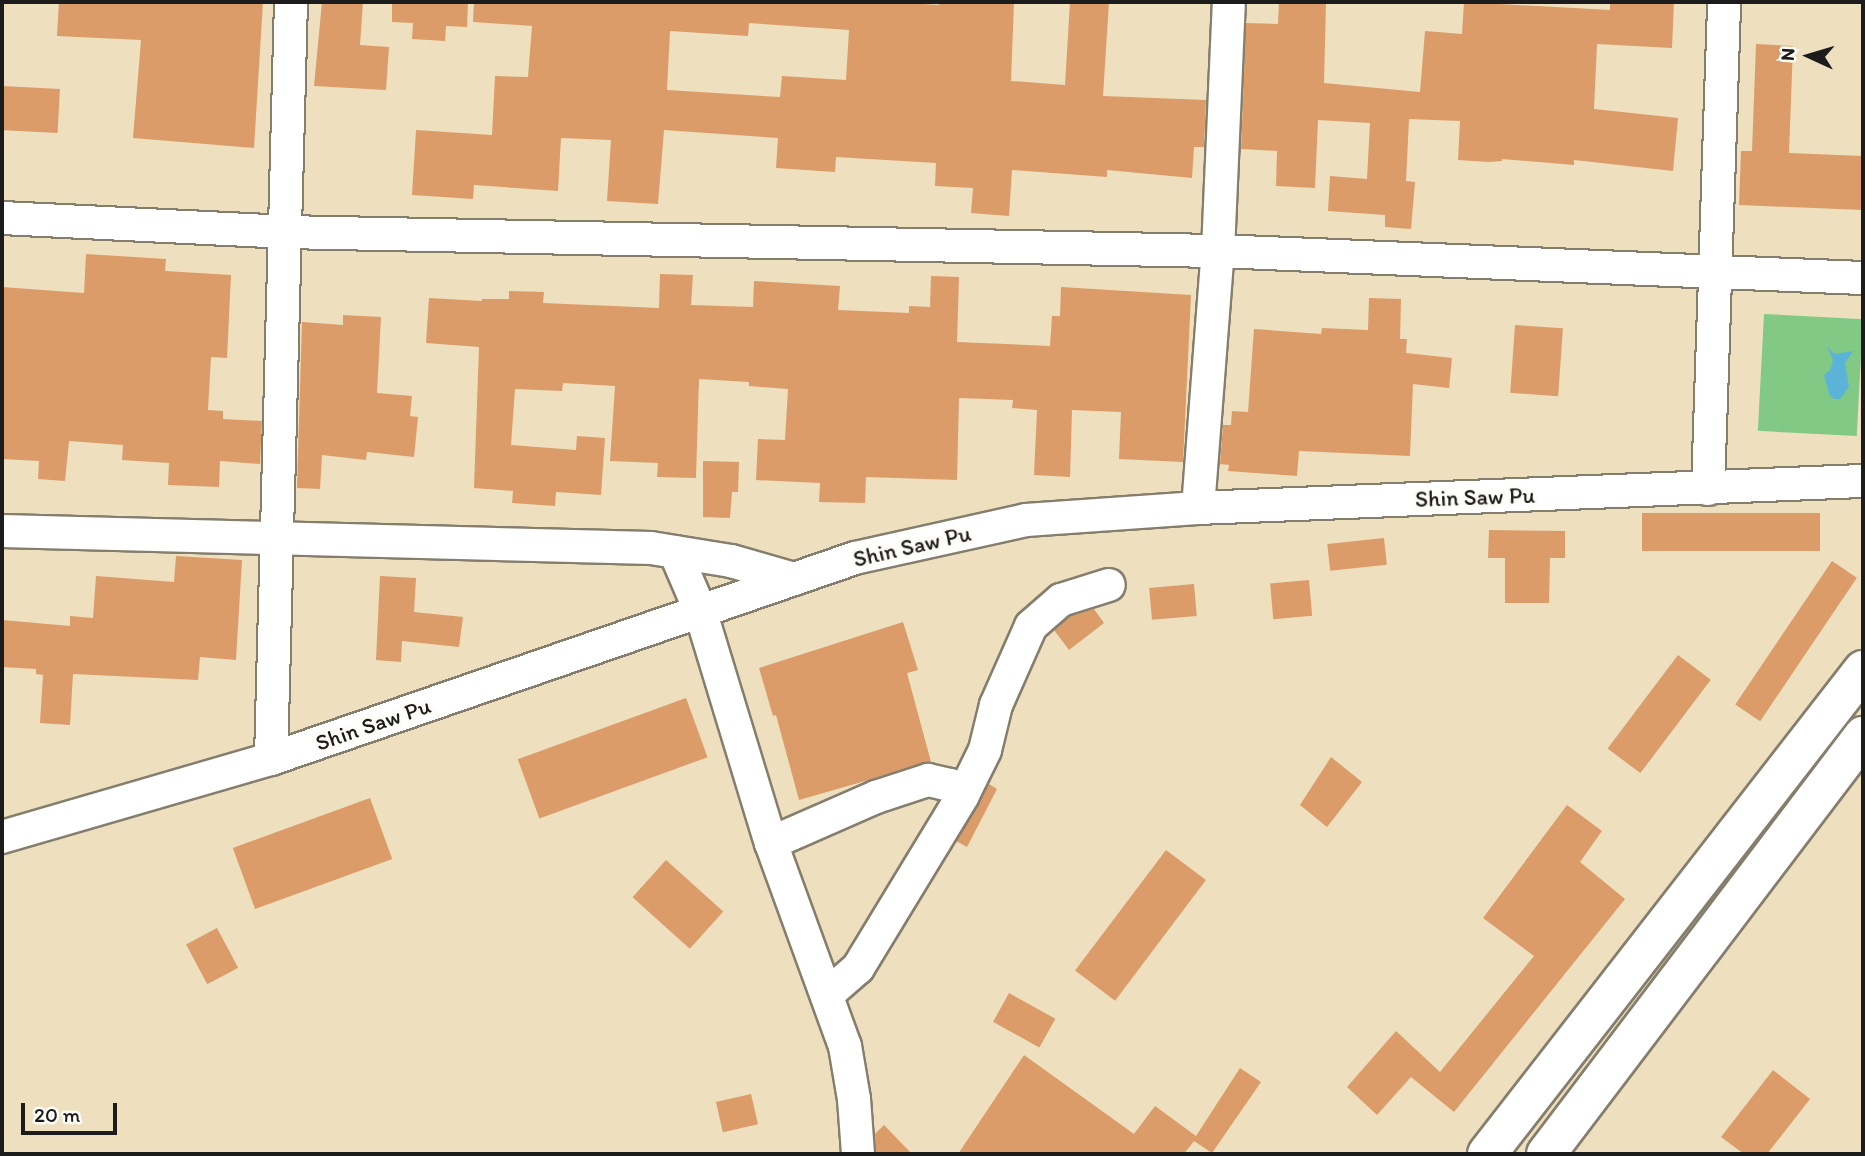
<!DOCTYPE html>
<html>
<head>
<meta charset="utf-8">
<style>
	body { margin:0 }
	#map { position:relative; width:1865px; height:1156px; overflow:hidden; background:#eedfbe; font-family:Itim,sans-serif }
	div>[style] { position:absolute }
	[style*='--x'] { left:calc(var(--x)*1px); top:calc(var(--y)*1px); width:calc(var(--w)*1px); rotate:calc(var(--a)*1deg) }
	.green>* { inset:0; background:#81c984; transform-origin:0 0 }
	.water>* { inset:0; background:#5bb4d8 }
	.building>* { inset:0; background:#db9c69; transform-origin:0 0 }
	.roads { filter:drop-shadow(2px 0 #857e6d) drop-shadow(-2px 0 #857e6d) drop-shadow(0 2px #857e6d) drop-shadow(0 -2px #857e6d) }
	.minor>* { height:32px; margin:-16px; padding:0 16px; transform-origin:16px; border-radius:16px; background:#fff }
	.major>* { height:38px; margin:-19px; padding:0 19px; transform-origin:19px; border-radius:19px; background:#fff }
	span { translate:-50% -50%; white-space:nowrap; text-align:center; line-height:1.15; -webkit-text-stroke:7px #fdfcf7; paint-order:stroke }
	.street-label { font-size:23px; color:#1c1c1c }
	.frame { position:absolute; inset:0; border:4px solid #1c1c1c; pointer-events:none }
	.north { position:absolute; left:1774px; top:21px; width:70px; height:70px; -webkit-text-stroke:5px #fdfcf7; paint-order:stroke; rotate:274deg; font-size:19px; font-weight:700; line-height:28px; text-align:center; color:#1c1c1c }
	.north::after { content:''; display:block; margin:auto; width:24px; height:32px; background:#1c1c1c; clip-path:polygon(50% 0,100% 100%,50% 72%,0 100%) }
	.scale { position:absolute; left:21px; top:1103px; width:96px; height:32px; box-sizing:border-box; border:4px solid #1c1c1c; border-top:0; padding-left:9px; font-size:21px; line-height:24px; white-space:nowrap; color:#1c1c1c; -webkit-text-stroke:5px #fdfcf7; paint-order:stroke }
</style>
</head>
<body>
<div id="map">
	<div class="green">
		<div style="left:1764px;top:314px;width:99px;height:117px;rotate:3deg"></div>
	</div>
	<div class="water">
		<div style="clip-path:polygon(1827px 346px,1834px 354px,1853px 351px,1845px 363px,1849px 387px,1840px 399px,1834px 399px,1829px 394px,1824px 375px,1830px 370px,1833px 360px)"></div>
	</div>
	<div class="building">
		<div style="clip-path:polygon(59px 2px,263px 2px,254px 148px,133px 138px,141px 40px,57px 36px)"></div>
		<div style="clip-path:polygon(322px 2px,363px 2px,360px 45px,389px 47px,386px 90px,314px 86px)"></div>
		<div style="clip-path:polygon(392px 2px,468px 2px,467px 27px,446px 26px,445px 41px,412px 39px,413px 23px,392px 22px)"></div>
		<div style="clip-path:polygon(evenodd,474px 2px,892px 2px,939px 5px,939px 2px,1014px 2px,1011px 81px,1065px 85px,1070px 2px,1109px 2px,1103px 96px,1206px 100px,1204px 147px,1194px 147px,1192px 178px,1107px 170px,1107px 177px,1012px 170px,1009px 216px,971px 213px,973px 188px,935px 186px,936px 163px,836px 157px,835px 172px,776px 168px,778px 138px,664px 130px,658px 204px,607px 201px,611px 140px,561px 138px,558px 191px,474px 185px,473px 199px,412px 195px,416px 130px,492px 135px,495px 76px,528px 77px,532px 26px,473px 22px,474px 2px,749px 23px,849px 30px,846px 80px,782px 76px,780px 97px,667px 90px,670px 31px,748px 36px,749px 23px)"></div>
		<div style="clip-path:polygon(1279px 2px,1326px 2px,1324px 83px,1420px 92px,1425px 31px,1462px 34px,1464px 2px,1610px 10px,1610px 2px,1674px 2px,1672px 48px,1597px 44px,1594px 109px,1678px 118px,1673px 171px,1574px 160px,1574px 165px,1502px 159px,1502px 161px,1489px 162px,1458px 160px,1460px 121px,1409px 119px,1406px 181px,1415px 182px,1411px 229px,1385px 227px,1385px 215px,1328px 211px,1330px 176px,1367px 179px,1370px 123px,1318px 120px,1315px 188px,1276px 186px,1277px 151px,1241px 149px,1246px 23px,1278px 24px)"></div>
		<div style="clip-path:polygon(1756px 44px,1793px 46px,1789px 153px,1863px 156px,1863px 210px,1739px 205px,1741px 151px,1752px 151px)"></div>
		<div style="left:2px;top:86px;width:58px;height:44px;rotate:3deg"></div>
		<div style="clip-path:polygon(86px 254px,166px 259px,165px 271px,231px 275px,227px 358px,211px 357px,208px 410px,223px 411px,223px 419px,262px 421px,260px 464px,220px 461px,219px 487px,168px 485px,169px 463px,122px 460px,123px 445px,69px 441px,65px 481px,38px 479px,39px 461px,2px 459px,2px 287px,84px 293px)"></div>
		<div style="clip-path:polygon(660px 274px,693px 275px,691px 305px,753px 307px,754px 281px,840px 286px,838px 310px,909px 313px,909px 306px,930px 307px,931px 276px,959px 277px,957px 342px,1050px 346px,1052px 316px,1060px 316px,1061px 287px,1191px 295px,1183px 462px,1119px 459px,1121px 412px,1072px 410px,1070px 477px,1034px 475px,1037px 410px,1012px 408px,1013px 400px,959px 398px,957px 480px,866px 477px,865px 503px,819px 502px,820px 483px,756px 480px,758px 439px,785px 440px,788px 389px,749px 386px,749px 382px,699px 379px,696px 478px,657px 477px,658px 463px,610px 461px,615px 386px,563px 383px,562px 391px,515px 389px,511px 445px,576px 450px,577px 436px,605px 438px,601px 495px,556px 492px,555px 506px,512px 503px,513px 491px,474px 488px,479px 347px,426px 343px,429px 298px,482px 301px,482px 299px,509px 299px,509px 291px,544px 292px,543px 303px,659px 308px)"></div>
		<div style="clip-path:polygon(1369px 298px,1401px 299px,1400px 339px,1407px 339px,1406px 353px,1452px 358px,1449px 388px,1413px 384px,1410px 456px,1299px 451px,1297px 476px,1228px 471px,1229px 465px,1220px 464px,1223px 425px,1231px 425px,1232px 411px,1248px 412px,1254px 329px,1321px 334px,1322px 328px,1368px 330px)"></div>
		<div style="clip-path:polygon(343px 315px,381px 317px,377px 393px,412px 396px,410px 416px,418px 417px,414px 457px,367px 452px,366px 460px,322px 455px,320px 489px,297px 488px,302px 322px,343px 325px)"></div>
		<div style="left:1515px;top:325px;width:48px;height:68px;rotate:4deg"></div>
		<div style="clip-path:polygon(703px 461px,739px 462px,738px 492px,732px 492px,730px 518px,703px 517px)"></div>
		<div style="left:1642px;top:513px;width:178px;height:38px"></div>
		<div style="clip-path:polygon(1489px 530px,1565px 531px,1565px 558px,1550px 558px,1549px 603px,1505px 603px,1505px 558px,1488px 558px)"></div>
		<div style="left:1384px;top:538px;width:27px;height:57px;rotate:84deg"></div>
		<div style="clip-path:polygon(176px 556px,242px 560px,236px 660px,200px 657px,198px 680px,73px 674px,70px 725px,40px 723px,43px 675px,36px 674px,36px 669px,2px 667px,2px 620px,70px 626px,70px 616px,93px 618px,96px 576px,174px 582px)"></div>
		<div style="left:1832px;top:561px;width:30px;height:173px;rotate:34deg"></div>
		<div style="clip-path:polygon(380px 576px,416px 578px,414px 612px,463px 617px,459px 647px,402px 641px,401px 662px,376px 660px)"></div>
		<div style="left:1309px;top:580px;width:36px;height:39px;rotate:85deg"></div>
		<div style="left:1194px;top:584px;width:32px;height:45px;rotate:85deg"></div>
		<div style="clip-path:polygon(1094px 609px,1104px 623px,1069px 650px,1054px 630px,1070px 616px)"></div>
		<div style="clip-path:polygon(903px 622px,918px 670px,907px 673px,931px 762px,799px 800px,776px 715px,773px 716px,759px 668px)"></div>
		<div style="left:1678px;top:655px;width:41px;height:117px;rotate:37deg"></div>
		<div style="left:686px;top:698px;width:63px;height:179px;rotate:70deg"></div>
		<div style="clip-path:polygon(1331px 757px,1362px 782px,1327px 827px,1300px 805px)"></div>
		<div style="clip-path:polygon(989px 784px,997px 789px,967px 847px,956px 841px)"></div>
		<div style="left:370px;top:798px;width:65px;height:146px;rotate:70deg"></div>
		<div style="clip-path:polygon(1567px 805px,1602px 831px,1580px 862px,1625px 899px,1454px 1112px,1411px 1077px,1377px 1115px,1347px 1087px,1396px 1031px,1440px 1072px,1534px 956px,1483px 918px)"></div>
		<div style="left:1166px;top:850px;width:50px;height:151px;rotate:37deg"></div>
		<div style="left:666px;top:860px;width:77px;height:50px;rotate:42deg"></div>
		<div style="left:217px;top:928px;width:45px;height:35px;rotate:62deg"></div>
		<div style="left:1009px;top:993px;width:53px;height:33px;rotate:29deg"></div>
		<div style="clip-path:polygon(1024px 1055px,1134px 1134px,1155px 1106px,1196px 1136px,1240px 1068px,1261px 1082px,1212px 1153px,1194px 1141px,1184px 1154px,958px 1154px)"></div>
		<div style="clip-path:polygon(1773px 1070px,1810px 1099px,1767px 1154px,1744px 1154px,1721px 1137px)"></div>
		<div style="left:751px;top:1094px;width:31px;height:36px;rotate:77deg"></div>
		<div style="clip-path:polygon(884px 1125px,912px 1154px,876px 1154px,875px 1134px)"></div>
	</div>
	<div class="roads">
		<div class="minor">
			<div style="--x:2;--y:218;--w:282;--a:2.8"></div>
			<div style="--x:284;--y:232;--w:934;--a:1.17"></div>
			<div style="--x:1218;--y:251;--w:646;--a:2.4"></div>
			<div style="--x:1708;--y:489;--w:487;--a:-88.1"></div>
			<div style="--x:1198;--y:508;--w:258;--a:-85.6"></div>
			<div style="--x:1218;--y:251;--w:249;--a:-87.5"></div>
			<div style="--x:2;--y:531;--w:649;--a:1.5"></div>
			<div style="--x:651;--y:548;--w:81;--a:9.2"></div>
			<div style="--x:731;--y:561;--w:66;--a:15.9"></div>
			<div style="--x:675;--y:552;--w:63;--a:66.7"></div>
			<div style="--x:700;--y:610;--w:244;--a:73.1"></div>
			<div style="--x:771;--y:843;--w:216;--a:70"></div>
			<div style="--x:845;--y:1046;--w:54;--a:80.4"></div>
			<div style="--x:854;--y:1099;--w:55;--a:85.8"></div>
			<div style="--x:271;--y:759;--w:757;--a:-88.49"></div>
			<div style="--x:2;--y:837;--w:280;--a:-16.2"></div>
			<div style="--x:271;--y:759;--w:618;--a:-18.99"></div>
			<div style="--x:855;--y:558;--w:175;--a:-12.5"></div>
			<div style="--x:1026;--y:520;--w:172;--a:-4"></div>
			<div style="--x:1198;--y:508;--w:666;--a:-2.33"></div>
			<div style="--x:771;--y:843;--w:115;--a:-23.7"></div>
			<div style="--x:876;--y:797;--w:55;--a:-18.1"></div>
			<div style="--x:928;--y:780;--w:23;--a:13"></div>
			<div style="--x:950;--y:785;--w:16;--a:38"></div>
			<div style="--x:828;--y:994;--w:40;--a:-41"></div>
			<div style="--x:858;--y:968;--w:202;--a:-58.7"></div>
			<div style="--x:963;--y:795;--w:50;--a:-63.9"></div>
			<div style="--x:985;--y:750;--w:46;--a:-76.3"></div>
			<div style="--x:996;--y:705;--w:86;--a:-66.1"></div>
			<div style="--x:1031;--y:626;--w:40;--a:-41"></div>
			<div style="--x:1061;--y:600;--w:50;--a:-17.4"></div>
		</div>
		<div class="major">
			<div style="--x:1487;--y:1154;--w:613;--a:-52.16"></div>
			<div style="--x:1546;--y:1154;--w:525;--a:-52.82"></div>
		</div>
	</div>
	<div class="street-label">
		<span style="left:1475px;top:497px;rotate:-2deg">Shin Saw Pu</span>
		<span style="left:912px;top:546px;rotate:-13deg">Shin Saw Pu</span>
		<span style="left:373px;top:724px;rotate:-19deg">Shin Saw Pu</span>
	</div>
	<div class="frame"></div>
	<div class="north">N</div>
	<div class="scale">20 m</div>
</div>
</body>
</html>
